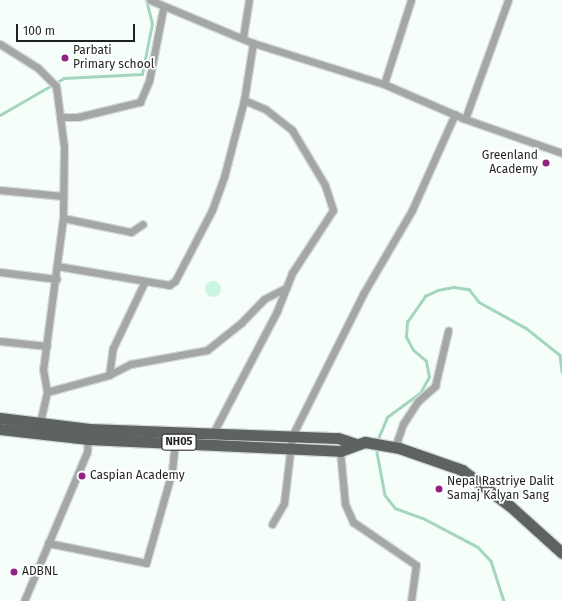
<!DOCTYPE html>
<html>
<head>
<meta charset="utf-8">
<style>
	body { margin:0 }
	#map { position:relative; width:562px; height:601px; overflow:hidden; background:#f6fefa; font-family:"Fira Sans",sans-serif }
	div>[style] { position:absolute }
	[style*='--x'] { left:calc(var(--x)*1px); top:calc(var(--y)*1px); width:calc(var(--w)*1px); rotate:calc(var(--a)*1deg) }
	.green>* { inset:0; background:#ccf5e1 }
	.round { border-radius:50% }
	.stream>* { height:2.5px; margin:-1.25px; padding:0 1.25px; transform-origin:1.25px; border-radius:1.25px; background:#a3d6be }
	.roads { filter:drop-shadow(1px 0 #d4dbd7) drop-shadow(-1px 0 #d4dbd7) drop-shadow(0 1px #d4dbd7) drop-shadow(0 -1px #d4dbd7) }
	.minor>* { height:7px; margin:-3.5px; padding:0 3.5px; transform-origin:3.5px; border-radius:3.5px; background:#a4a7a6 }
	.primary>* { height:11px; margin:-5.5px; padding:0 5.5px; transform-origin:5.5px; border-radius:5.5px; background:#5d6360 }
	.dots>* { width:11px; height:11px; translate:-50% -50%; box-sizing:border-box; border:2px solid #fff; border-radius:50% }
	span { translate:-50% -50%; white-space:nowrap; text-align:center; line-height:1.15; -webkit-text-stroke:3.5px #fff; paint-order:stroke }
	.shield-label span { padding:1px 3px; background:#fff; border:1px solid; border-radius:3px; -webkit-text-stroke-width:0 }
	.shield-label { font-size:11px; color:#1f2221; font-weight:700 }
	.poi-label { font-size:12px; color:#1f2221 }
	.left { translate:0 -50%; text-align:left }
	.right { translate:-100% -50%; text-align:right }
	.scale { position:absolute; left:16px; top:24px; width:119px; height:18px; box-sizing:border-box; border:2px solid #1f2221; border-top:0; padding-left:5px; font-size:12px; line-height:14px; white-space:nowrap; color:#1f2221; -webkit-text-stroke:3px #fff; paint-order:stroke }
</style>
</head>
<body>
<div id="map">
	<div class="green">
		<div class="round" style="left:205px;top:281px;width:16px;height:16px"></div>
	</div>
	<div class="stream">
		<div style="--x:0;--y:115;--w:74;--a:-30"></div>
		<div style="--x:64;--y:78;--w:78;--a:-2.9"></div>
		<div style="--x:142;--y:74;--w:51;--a:-78.7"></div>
		<div style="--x:152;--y:24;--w:25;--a:-104"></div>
		<div style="--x:377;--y:441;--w:26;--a:-67"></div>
		<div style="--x:387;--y:417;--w:41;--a:-36"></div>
		<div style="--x:420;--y:393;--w:18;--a:-61"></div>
		<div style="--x:429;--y:377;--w:16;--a:-101"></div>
		<div style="--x:426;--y:361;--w:17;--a:-140"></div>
		<div style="--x:413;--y:350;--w:15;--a:-118"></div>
		<div style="--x:406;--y:337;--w:15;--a:-86"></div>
		<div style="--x:407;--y:322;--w:32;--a:-55"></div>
		<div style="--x:425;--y:296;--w:14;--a:-25"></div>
		<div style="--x:438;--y:290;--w:16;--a:-11"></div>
		<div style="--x:454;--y:287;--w:15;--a:8"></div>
		<div style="--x:469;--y:289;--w:16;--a:52"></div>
		<div style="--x:479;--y:302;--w:54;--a:29"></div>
		<div style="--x:526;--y:328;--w:43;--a:38.5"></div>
		<div style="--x:560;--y:355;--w:17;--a:83"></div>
		<div style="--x:376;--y:447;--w:49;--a:79.4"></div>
		<div style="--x:385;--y:495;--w:16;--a:52"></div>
		<div style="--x:395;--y:508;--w:30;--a:20"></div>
		<div style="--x:423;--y:518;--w:62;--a:27.8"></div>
		<div style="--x:478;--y:547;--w:19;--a:47"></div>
		<div style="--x:491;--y:561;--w:42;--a:72"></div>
	</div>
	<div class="roads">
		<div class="minor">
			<div style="--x:150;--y:0;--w:112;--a:22.7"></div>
			<div style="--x:253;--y:43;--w:137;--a:17.4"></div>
			<div style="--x:384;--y:84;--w:88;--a:23.4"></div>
			<div style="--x:465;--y:119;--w:103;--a:19.3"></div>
			<div style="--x:243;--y:37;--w:37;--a:-81"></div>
			<div style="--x:0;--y:44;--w:45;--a:32.3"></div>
			<div style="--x:38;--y:68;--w:25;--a:45"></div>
			<div style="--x:56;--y:86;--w:62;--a:82.5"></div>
			<div style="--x:64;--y:147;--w:71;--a:90.8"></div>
			<div style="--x:63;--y:218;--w:152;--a:97.5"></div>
			<div style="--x:43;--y:369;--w:23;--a:80"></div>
			<div style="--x:47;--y:392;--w:32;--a:103"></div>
			<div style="--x:384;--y:84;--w:88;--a:-72.2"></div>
			<div style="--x:60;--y:117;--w:18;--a:0"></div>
			<div style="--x:78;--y:117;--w:64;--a:-13.6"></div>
			<div style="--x:140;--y:102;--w:23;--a:-67"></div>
			<div style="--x:149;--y:81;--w:73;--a:-79"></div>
			<div style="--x:465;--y:119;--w:127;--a:-70.1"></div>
			<div style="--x:0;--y:190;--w:63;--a:5.4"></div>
			<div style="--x:63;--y:218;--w:69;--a:11.6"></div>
			<div style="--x:131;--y:232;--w:14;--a:-34"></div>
			<div style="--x:57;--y:266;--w:114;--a:9.6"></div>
			<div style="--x:169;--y:285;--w:7;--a:-34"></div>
			<div style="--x:175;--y:281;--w:80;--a:-62.5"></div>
			<div style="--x:212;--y:210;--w:35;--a:-70"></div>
			<div style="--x:224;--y:177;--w:80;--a:-75.4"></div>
			<div style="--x:244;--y:100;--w:58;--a:-81"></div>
			<div style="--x:0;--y:272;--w:57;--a:7"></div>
			<div style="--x:0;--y:341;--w:47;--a:6.1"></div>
			<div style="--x:109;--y:375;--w:27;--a:-82"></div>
			<div style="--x:113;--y:348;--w:74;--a:-64.5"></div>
			<div style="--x:47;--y:392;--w:64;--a:-15.3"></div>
			<div style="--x:109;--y:375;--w:25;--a:-27"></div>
			<div style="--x:131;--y:364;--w:77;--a:-10.4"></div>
			<div style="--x:207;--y:350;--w:43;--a:-38.5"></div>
			<div style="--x:241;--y:323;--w:33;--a:-46"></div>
			<div style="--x:264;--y:299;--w:25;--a:-27"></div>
			<div style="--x:213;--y:433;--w:138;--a:-62.3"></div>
			<div style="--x:277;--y:311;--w:41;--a:-68.5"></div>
			<div style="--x:292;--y:273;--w:75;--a:-56.9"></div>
			<div style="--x:333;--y:210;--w:26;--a:-108"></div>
			<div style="--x:325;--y:185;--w:64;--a:-121"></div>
			<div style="--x:292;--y:130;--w:34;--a:-142"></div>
			<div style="--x:265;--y:109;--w:23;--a:-157"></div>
			<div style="--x:395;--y:447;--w:24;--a:-71"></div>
			<div style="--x:403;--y:424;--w:27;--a:-57"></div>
			<div style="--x:418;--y:401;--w:23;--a:-41"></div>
			<div style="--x:435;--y:386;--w:57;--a:-76.7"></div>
			<div style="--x:340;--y:451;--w:53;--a:84.6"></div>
			<div style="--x:345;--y:504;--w:20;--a:66"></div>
			<div style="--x:353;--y:522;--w:76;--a:34.3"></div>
			<div style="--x:416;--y:565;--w:36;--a:98"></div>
			<div style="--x:272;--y:524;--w:24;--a:-60"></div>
			<div style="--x:284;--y:503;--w:67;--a:-83.2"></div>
			<div style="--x:292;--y:436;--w:159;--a:-63.4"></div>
			<div style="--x:363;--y:294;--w:97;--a:-59.7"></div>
			<div style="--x:412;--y:210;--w:105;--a:-65.9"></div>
			<div style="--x:48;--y:543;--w:100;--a:11.5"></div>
			<div style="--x:146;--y:563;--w:96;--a:-74.2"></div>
			<div style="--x:172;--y:471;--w:29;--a:-84"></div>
			<div style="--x:24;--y:601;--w:162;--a:-67.1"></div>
			<div style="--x:87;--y:452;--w:16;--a:-86"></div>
		</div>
		<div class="primary">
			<div style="--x:0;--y:418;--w:90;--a:7"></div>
			<div style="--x:89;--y:429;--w:249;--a:2.1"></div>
			<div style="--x:338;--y:438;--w:19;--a:18"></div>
			<div style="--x:0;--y:429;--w:89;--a:6.5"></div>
			<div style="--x:88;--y:439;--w:252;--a:2.7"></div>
			<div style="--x:340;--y:451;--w:27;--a:-20"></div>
			<div style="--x:365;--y:442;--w:35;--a:10"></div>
			<div style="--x:399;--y:448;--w:67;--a:19.2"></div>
			<div style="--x:462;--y:470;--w:60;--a:36.9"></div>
			<div style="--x:510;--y:506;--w:70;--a:42.1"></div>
		</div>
	</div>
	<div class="dots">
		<div style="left:65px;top:58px;background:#932383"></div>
		<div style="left:546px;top:163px;background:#932383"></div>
		<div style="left:82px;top:476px;background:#932383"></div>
		<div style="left:439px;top:489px;background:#932383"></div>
		<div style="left:14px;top:572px;background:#932383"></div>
	</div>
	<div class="shield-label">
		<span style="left:179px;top:442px">NH05</span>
	</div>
	<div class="poi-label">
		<span class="left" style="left:73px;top:58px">Parbati<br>Primary school</span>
		<span class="right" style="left:538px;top:163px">Greenland<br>Academy</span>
		<span class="left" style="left:90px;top:476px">Caspian Academy</span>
		<span class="left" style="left:447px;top:489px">Nepal Rastriye Dalit<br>Samaj Kalyan Sang</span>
		<span class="left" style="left:22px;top:572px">ADBNL</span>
	</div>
	<div class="scale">100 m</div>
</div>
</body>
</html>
